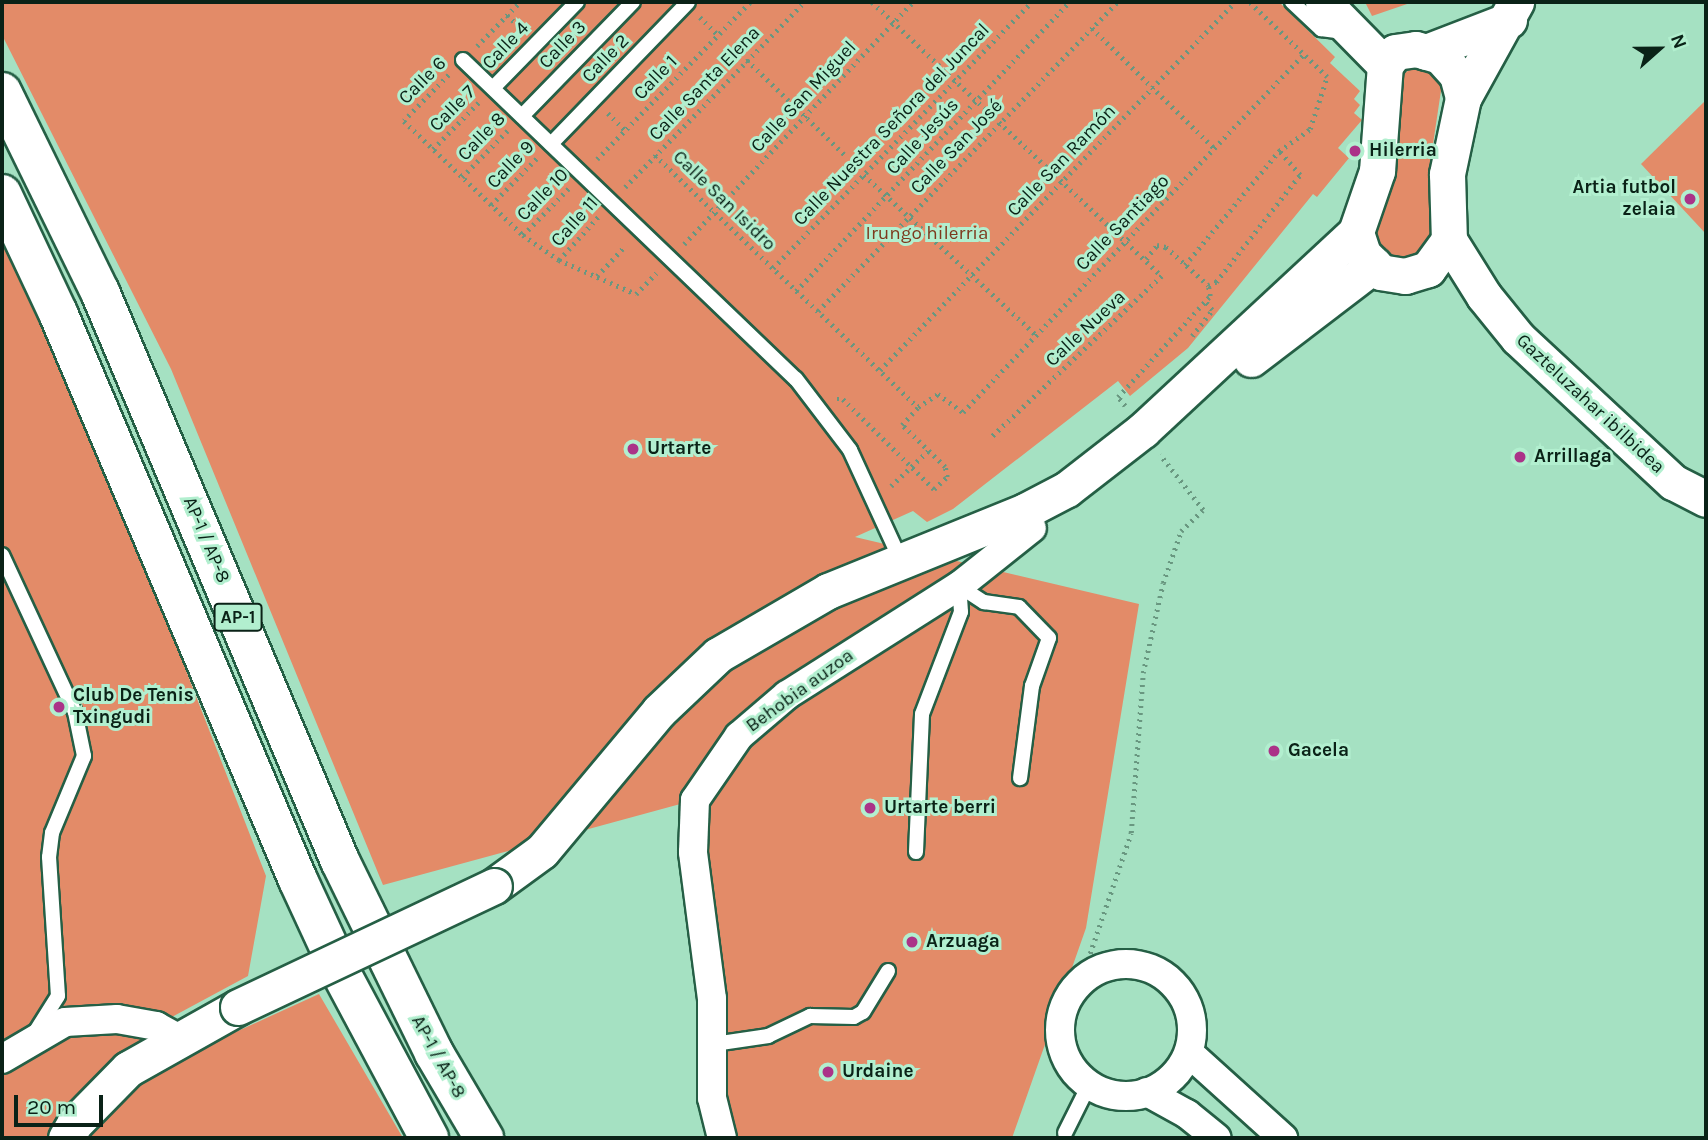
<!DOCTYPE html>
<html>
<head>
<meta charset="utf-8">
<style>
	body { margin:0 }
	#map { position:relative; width:1708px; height:1140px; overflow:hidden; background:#a5e1c2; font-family:Karla,sans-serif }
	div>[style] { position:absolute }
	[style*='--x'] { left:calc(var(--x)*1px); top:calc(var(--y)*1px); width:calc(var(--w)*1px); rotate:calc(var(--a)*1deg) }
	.green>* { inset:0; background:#e38b68 }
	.path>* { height:4.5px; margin-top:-2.25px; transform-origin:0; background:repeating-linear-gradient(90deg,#699780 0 2px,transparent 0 7px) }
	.roads { filter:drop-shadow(2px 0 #255f45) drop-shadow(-2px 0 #255f45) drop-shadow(0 2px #255f45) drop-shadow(0 -2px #255f45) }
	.service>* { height:14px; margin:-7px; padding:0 7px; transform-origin:7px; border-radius:7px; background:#fff }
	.minor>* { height:28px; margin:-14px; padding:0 14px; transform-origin:14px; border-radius:14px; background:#fff }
	.minor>.ring { margin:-14px; padding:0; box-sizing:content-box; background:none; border:28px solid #fff; border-radius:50% }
	.tertiary>* { height:35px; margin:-17.5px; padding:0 17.5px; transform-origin:17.5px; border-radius:17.5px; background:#fff }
	.motorway>* { height:38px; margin:-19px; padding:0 19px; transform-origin:19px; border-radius:19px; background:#fff }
	.bridges { filter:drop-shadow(2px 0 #255f45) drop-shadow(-2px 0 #255f45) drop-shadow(0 2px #255f45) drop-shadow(0 -2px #255f45) }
	.tertiary-bridge>* { height:35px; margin:-17.5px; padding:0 17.5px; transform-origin:17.5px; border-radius:17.5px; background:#fff }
	.dots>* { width:19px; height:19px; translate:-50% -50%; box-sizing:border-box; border:4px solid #b2efcf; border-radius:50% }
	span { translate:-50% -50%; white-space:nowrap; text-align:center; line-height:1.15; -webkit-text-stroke:6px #b2efcf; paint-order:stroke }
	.shield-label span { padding:2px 5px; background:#b2efcf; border:2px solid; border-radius:5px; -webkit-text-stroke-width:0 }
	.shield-label { font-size:18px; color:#0a2217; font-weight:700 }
	.street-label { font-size:19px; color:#0a2217 }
	.poi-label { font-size:19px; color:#0a2217; font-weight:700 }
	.left { translate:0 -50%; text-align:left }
	.right { translate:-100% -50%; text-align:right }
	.park-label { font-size:19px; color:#7d391d }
	.frame { position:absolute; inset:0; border:4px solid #0a2217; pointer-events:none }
	.north { position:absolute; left:1624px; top:14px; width:70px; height:70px; -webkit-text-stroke:5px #b2efcf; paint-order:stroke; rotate:69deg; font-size:19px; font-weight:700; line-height:28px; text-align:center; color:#0a2217 }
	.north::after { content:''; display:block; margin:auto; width:24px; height:32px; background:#0a2217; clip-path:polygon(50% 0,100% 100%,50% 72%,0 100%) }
	.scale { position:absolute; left:14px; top:1095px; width:89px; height:32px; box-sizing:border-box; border:4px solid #0a2217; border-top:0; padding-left:9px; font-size:21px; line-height:24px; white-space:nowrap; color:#0a2217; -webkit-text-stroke:5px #b2efcf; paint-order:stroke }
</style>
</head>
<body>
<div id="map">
	<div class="green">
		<div style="clip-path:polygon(2px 2px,1279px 2px,1335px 57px,1330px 63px,1360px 91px,1354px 99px,1360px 105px,1354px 113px,1362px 120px,1338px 148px,1349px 158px,1317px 197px,1313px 194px,1188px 348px,1130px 396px,1118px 381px,953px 509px,927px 522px,913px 511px,855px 537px,1139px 604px,1086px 928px,1012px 1138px,722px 1138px,695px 800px,383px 885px,171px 369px,2px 35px)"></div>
		<div style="clip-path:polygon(1365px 2px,1413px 2px,1372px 16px)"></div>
		<div style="clip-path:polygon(1413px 68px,1432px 71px,1442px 84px,1429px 171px,1432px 235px,1416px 256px,1394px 262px,1375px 244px,1374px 228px,1396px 159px,1394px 106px,1401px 75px)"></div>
		<div style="clip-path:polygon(1706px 100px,1706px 234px,1641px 164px)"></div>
		<div style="clip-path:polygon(2px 198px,266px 876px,248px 976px,157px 1025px,194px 1051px,319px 994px,403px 1138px,2px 1138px)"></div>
	</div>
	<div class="path">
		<div style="--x:872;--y:2;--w:399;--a:43.4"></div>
		<div style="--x:1162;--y:276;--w:234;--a:136.6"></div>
		<div style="--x:507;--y:15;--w:21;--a:43"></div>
		<div style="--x:700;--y:17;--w:25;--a:45"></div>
		<div style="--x:1092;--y:28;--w:171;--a:44.5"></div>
		<div style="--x:477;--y:46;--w:62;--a:-45.7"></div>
		<div style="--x:747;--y:60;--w:138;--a:44.1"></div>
		<div style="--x:449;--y:75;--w:64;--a:134.4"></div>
		<div style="--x:404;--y:121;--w:165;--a:43.8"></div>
		<div style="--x:523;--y:235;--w:44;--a:34.8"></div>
		<div style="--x:559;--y:260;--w:84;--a:23.8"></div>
		<div style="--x:636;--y:294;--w:29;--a:-46"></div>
		<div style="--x:608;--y:113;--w:24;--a:45"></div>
		<div style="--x:433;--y:149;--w:66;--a:-45.6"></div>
		<div style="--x:655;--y:155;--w:364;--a:43.8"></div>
		<div style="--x:918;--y:407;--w:24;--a:-33"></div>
		<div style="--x:938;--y:394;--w:31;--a:36"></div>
		<div style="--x:963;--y:412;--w:494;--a:-46.4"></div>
		<div style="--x:597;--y:159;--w:219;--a:-45.7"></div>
		<div style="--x:864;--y:175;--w:235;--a:42.9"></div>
		<div style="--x:462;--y:177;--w:66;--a:-45.6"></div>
		<div style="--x:625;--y:187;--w:257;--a:-45.9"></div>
		<div style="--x:491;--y:205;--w:66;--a:-45.6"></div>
		<div style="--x:523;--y:235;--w:66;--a:-45.6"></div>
		<div style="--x:684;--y:244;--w:333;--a:-46.6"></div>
		<div style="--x:1146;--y:259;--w:18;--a:-52"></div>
		<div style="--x:1157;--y:245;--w:9;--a:13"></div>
		<div style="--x:1166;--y:247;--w:57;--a:42.1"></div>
		<div style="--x:1208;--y:285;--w:9;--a:-21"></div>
		<div style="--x:1216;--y:282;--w:136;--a:-51.9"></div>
		<div style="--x:1300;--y:175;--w:32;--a:-131"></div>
		<div style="--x:559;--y:260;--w:58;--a:-47.8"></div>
		<div style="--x:1185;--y:265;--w:148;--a:-50.5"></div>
		<div style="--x:1279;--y:151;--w:38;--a:-35"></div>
		<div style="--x:1310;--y:129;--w:55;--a:-71.9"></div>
		<div style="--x:1327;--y:77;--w:108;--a:-136.1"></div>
		<div style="--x:773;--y:268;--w:371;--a:-45.8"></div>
		<div style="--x:597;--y:276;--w:42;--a:-46.9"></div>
		<div style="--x:796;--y:291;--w:398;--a:-46.6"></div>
		<div style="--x:818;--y:311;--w:430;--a:-45.9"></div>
		<div style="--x:1192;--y:336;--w:33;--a:-52"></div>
		<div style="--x:1212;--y:310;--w:11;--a:-128"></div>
		<div style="--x:880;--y:370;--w:511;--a:-46.03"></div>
		<div style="--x:837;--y:399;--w:6;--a:0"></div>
		<div style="--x:843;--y:399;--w:128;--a:44.7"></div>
		<div style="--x:934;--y:489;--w:18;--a:-43"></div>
		<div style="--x:947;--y:477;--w:10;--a:-101"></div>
		<div style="--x:945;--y:467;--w:60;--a:-135.7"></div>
		<div style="--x:902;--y:425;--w:24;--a:-48"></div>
		<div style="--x:1125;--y:406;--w:11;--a:-128"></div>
		<div style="--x:1118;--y:397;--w:137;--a:-47.7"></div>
		<div style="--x:1210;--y:296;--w:11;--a:-100"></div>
		<div style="--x:891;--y:486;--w:51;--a:-43.4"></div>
		<div style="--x:1081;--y:980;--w:155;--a:-71.2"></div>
		<div style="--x:1131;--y:833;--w:160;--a:-85.7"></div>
		<div style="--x:1143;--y:673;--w:92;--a:-77.5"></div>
		<div style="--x:1163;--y:583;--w:55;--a:-70.9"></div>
		<div style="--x:1181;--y:531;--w:30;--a:-44"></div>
		<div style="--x:1203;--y:510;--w:70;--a:-128"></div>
	</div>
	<div class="roads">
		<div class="service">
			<div style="--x:1292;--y:2;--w:40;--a:43"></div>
			<div style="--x:1321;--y:29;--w:21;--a:8"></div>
			<div style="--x:463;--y:60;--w:461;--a:43.8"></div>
			<div style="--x:796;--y:379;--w:89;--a:52.7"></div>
			<div style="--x:850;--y:450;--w:122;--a:65.3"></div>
			<div style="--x:493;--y:88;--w:120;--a:-45.7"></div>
			<div style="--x:522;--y:116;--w:159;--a:-45.8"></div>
			<div style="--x:551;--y:144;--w:197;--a:-46"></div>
			<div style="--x:2;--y:555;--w:173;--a:65.1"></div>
			<div style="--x:75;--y:712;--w:45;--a:78.4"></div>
			<div style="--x:84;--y:756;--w:83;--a:112.6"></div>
			<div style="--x:52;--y:833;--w:24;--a:97"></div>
			<div style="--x:49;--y:857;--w:139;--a:86.3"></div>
			<div style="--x:58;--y:996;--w:41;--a:122.2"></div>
			<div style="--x:959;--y:586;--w:30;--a:33"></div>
			<div style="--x:984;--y:602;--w:35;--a:8"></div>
			<div style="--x:1019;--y:607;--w:43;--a:45.9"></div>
			<div style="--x:1049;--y:638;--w:51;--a:109.5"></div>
			<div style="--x:1032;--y:686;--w:93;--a:97.4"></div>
			<div style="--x:916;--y:852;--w:138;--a:-87.5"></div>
			<div style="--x:922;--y:714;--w:109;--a:-69.1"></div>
			<div style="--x:961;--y:612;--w:26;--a:-94"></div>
			<div style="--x:714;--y:1044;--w:55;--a:-8.4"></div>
			<div style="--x:768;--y:1036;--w:47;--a:-25.5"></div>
			<div style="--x:810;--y:1016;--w:44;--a:1.3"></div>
			<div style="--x:854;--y:1017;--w:10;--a:-29"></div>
			<div style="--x:863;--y:1012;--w:48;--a:-58.6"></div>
			<div style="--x:1065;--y:1133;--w:54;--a:-63.4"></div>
		</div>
		<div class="minor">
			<div class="ring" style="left:1060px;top:964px;width:104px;height:104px"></div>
			<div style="--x:1189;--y:1053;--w:127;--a:42.1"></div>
			<div style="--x:2;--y:1059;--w:73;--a:-30.4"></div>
			<div style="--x:65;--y:1022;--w:52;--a:-3.3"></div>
			<div style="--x:117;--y:1019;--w:40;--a:10"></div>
			<div style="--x:156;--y:1026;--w:26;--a:29"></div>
			<div style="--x:1147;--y:1092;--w:46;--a:28.8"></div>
			<div style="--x:1187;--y:1114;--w:38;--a:39"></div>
			<div style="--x:722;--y:1138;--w:41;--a:-104"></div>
			<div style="--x:712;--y:1098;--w:99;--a:-90"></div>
			<div style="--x:712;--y:999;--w:148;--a:-97.4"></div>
			<div style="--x:693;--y:852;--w:52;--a:-87.8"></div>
			<div style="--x:695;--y:800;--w:78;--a:-55.5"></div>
			<div style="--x:739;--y:736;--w:63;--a:-40.5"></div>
			<div style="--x:787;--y:695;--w:204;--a:-32.4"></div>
			<div style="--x:959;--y:586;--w:93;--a:-38.5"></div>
		</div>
		<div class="tertiary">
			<div style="--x:1323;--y:2;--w:88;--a:45.5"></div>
			<div style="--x:1426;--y:52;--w:89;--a:-21.1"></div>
			<div style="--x:1463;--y:98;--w:110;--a:-61.1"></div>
			<div style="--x:1449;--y:240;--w:66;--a:58"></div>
			<div style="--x:1484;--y:296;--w:54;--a:51"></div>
			<div style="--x:1518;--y:338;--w:212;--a:42.9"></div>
			<div style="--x:1673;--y:482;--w:37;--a:27"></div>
			<div style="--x:1251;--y:359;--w:155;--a:-37.4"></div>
			<div style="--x:494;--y:886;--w:59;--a:-36.1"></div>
			<div style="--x:542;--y:851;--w:182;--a:-50.1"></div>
			<div style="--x:659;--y:711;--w:81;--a:-43.5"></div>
			<div style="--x:718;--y:655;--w:127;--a:-30.2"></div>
			<div style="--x:828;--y:591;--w:213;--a:-22.1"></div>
			<div style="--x:1025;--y:511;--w:47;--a:-27.6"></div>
			<div style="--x:1067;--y:489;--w:96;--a:-37.8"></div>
			<div style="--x:1143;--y:430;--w:291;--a:-42.9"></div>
			<div style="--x:1356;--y:232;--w:65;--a:-71"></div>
			<div style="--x:1377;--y:171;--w:106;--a:-85.7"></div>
			<div style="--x:1385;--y:65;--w:16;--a:-52"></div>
			<div style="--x:1395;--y:52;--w:21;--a:-8"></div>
			<div style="--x:1416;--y:49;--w:25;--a:16"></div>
			<div style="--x:1440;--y:56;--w:25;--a:48"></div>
			<div style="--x:1457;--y:75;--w:24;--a:75"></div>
			<div style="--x:1463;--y:98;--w:78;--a:101.9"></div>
			<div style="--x:1447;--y:174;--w:66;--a:88.3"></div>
			<div style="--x:1449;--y:240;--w:36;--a:126"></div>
			<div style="--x:1428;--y:269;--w:24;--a:163"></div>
			<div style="--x:1405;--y:276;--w:24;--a:-171"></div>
			<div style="--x:1381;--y:272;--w:25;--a:-135"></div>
			<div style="--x:1363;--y:254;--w:23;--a:-108"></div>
			<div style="--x:66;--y:1138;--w:16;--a:-60"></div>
			<div style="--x:74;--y:1124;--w:77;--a:-45.5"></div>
			<div style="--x:128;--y:1069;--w:126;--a:-29.4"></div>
		</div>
		<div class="motorway">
			<div style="--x:2;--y:92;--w:223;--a:63.9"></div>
			<div style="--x:100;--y:292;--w:618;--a:67.13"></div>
			<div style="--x:340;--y:861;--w:214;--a:63.9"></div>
			<div style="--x:434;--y:1053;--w:99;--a:59.5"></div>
			<div style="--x:2;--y:194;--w:132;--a:64.8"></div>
			<div style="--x:58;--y:313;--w:616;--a:67.06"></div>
			<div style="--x:298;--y:880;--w:102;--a:65.2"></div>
			<div style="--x:341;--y:973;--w:187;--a:61.9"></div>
		</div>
	</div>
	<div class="bridges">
		<div class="tertiary-bridge">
			<div style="--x:238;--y:1007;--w:283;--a:-25.3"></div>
		</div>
	</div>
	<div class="dots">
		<div style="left:1355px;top:151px;background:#ab3388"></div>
		<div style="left:1690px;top:199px;background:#ab3388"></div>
		<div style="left:633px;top:449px;background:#ab3388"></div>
		<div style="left:1520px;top:457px;background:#ab3388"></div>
		<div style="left:59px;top:707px;background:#ab3388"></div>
		<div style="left:1274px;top:751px;background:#ab3388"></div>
		<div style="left:870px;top:808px;background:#ab3388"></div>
		<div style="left:912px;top:942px;background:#ab3388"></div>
		<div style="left:828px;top:1072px;background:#ab3388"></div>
	</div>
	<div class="shield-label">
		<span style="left:238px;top:617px">AP-1</span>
	</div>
	<div class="street-label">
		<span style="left:563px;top:45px;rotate:-46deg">Calle 3</span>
		<span style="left:506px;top:46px;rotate:-46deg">Calle 4</span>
		<span style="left:606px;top:59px;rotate:-46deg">Calle 2</span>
		<span style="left:656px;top:78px;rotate:-46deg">Calle 1</span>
		<span style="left:423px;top:81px;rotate:-45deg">Calle 6</span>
		<span style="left:705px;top:84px;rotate:-46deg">Calle Santa Elena</span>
		<span style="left:804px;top:97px;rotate:-47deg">Calle San Miguel</span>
		<span style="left:453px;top:109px;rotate:-45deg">Calle 7</span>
		<span style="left:892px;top:125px;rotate:-46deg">Calle Nuestra Señora del Juncal</span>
		<span style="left:482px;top:137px;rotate:-46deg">Calle 8</span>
		<span style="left:923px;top:137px;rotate:-47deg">Calle Jesús</span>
		<span style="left:957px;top:147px;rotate:-46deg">Calle San José</span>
		<span style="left:1062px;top:161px;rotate:-46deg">Calle San Ramón</span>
		<span style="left:511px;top:165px;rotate:-46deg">Calle 9</span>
		<span style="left:543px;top:195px;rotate:-46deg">Calle 10</span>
		<span style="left:724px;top:201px;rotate:44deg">Calle San Isidro</span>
		<span style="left:575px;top:222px;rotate:-48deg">Calle 11</span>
		<span style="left:1123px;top:223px;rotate:-46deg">Calle Santiago</span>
		<span style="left:1086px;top:329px;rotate:-43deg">Calle Nueva</span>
		<span style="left:1590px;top:404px;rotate:43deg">Gazteluzahar ibilbidea</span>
		<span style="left:206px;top:540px;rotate:67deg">AP-1 / AP-8</span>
		<span style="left:800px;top:691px;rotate:-36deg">Behobia auzoa</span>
		<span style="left:438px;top:1057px;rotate:61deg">AP-1 / AP-8</span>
	</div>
	<div class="poi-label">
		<span class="left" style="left:1369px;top:151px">Hilerria</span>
		<span class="right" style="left:1676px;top:199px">Artia futbol<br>zelaia</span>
		<span class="left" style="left:647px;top:449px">Urtarte</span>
		<span class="left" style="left:1534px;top:457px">Arrillaga</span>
		<span class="left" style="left:73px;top:707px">Club De Tenis<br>Txingudi</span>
		<span class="left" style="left:1288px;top:751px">Gacela</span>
		<span class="left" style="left:884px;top:808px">Urtarte berri</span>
		<span class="left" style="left:926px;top:942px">Arzuaga</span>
		<span class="left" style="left:842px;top:1072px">Urdaine</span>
	</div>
	<div class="park-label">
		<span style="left:927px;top:234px">Irungo hilerria</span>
	</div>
	<div class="frame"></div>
	<div class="north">N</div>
	<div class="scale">20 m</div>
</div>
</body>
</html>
